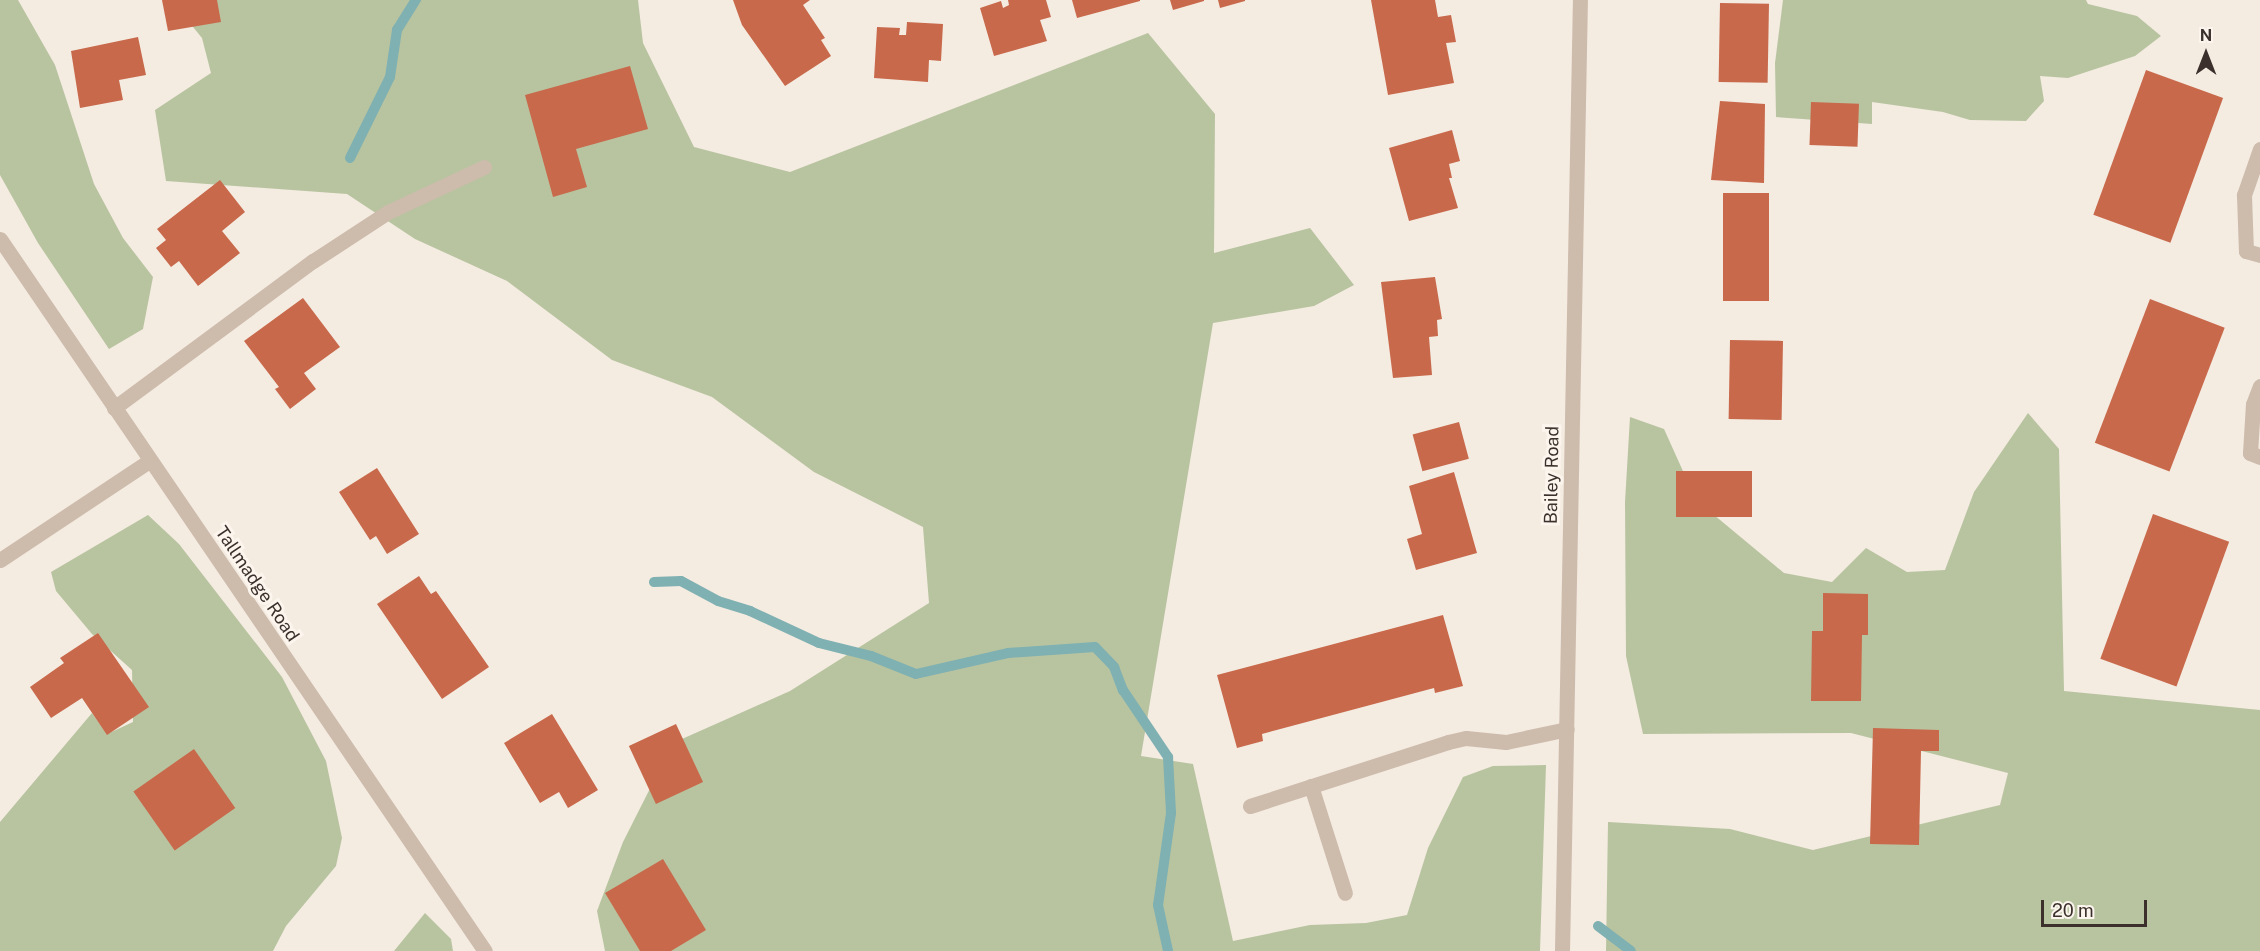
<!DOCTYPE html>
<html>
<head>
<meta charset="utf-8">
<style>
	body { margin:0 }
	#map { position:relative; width:2260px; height:951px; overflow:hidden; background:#f4ebe1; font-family:"Public Sans",sans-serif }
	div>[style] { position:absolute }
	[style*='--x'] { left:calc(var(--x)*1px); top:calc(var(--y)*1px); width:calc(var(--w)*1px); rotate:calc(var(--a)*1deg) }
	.green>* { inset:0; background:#b8c4a0 }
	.stream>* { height:10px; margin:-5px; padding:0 5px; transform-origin:5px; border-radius:5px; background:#7fb0b2 }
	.building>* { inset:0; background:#c8694b; transform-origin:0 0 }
	.service>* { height:15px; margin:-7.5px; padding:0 7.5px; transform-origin:7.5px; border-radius:7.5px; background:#cdbbac }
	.minor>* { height:15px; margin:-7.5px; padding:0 7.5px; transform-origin:7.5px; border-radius:7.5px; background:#cdbbac }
	.tertiary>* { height:15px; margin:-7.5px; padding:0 7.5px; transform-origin:7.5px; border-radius:7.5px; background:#cdbbac }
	span { translate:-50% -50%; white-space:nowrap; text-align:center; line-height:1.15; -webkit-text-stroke:6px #fbf5ee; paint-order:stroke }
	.street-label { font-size:18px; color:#3b302b }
	.north { position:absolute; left:2176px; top:24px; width:60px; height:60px; -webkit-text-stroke:4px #fbf5ee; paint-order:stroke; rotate:0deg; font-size:16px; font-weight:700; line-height:24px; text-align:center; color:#3b302b }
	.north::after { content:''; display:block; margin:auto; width:21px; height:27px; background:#3b302b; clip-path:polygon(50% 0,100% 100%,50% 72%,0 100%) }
	.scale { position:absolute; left:2041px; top:900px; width:106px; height:27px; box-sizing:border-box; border:3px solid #3b302b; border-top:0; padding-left:8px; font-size:18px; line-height:21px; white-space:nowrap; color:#3b302b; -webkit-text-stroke:4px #fbf5ee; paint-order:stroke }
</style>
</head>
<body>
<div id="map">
	<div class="green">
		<div style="clip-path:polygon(0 0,18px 0,55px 65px,94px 184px,123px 238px,153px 277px,143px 329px,109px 349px,38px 243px,0 175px)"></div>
		<div style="clip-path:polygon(171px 0,638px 0,643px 43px,694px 147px,790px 172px,1148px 33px,1215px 114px,1214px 253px,1310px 228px,1354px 285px,1314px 306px,1213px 323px,1141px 756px,1193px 764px,1233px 941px,1310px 925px,1366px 923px,1407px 915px,1428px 848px,1463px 777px,1493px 766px,1546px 765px,1540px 951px,605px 951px,597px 911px,623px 842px,673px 743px,790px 691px,929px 603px,923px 527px,814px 472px,712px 397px,612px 360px,507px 281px,415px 239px,347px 194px,166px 181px,155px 110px,211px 73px,202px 38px)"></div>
		<div style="clip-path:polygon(1783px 0,2086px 0,2088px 4px,2137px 16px,2161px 36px,2135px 56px,2068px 78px,2040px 76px,2044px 101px,2026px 121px,1970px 120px,1943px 112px,1872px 102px,1872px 124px,1776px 117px,1775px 63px)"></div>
		<div style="clip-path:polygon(2028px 413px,2059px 449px,2064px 691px,2260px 710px,2260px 951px,1606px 951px,1608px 822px,1730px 829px,1813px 850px,2000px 805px,2008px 773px,1851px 733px,1643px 734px,1626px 656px,1625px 502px,1630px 417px,1664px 429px,1696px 500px,1784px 573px,1832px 582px,1866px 548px,1907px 572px,1945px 570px,1974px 492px)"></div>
		<div style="clip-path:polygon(148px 515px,179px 544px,282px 677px,326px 761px,342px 838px,336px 866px,286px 926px,273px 951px,0 951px,0 822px,92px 713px,107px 734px,133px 722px,132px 670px,92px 634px,56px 591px,51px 572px)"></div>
		<div style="clip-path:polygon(425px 913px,451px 939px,453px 951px,394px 951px)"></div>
	</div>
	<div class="stream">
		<div style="--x:350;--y:158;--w:90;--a:-63.7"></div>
		<div style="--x:390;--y:77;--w:48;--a:-81.5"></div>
		<div style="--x:397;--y:30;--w:36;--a:-58"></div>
		<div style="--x:654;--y:582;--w:27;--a:-2"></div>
		<div style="--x:681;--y:581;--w:42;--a:28.4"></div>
		<div style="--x:718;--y:601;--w:34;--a:17"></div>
		<div style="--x:750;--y:611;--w:76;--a:24.9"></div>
		<div style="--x:819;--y:643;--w:54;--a:14"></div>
		<div style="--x:871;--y:656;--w:48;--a:21.8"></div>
		<div style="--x:916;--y:674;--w:94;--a:-12.9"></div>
		<div style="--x:1008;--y:653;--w:87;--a:-3.9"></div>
		<div style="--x:1095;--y:647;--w:28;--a:46"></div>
		<div style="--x:1114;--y:667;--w:25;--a:69"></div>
		<div style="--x:1123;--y:690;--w:81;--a:56.1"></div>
		<div style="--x:1168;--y:757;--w:56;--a:86.9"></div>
		<div style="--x:1171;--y:813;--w:93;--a:98"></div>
		<div style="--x:1158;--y:905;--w:47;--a:77.7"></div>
		<div style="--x:1598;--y:926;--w:41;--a:37.1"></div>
	</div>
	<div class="building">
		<div style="clip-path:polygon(162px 0,217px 0,221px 22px,168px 31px)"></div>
		<div style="clip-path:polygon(733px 0,810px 0,803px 5px,825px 38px,821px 40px,831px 56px,785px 86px,742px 25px)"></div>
		<div style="clip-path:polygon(1008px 0,1046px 0,1051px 17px,1040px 20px,1047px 41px,994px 56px,980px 8px,1001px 1px,1003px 8px,1009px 5px)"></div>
		<div style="clip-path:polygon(1072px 0,1140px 0,1140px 1px,1077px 18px)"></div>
		<div style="clip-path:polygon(1170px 0,1204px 0,1204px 1px,1173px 10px)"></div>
		<div style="clip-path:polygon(1218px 0,1245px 0,1245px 1px,1220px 8px)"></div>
		<div style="clip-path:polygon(1371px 0,1435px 0,1438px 17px,1451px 15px,1456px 42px,1446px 43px,1454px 83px,1388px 95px)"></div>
		<div style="left:1720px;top:3px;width:49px;height:79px;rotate:1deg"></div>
		<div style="clip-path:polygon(907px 22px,943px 24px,941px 61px,929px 60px,928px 82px,874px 78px,877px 27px,900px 28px,899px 35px,906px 35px)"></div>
		<div style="clip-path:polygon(138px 37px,146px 75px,119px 80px,123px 100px,80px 108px,71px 51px)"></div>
		<div style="clip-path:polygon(630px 66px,648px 129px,576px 149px,587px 187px,553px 197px,525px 95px)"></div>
		<div style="left:2146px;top:70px;width:82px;height:154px;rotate:20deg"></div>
		<div style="clip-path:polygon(1720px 101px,1765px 104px,1764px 183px,1711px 180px)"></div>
		<div style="left:1811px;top:102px;width:48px;height:43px;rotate:2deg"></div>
		<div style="clip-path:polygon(1452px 130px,1460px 161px,1449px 164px,1452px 178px,1449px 178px,1458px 208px,1409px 221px,1389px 148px)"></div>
		<div style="clip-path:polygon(220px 180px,245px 212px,222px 231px,240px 253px,198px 286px,179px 261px,171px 267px,156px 248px,166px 240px,157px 229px)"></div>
		<div style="left:1723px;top:193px;width:46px;height:108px"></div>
		<div style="clip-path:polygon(1435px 277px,1442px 319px,1437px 320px,1438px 336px,1429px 337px,1432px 375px,1393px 378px,1381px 282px)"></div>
		<div style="clip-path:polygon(303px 298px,340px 347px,304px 373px,316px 389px,290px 409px,275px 389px,279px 387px,244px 341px)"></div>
		<div style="left:2150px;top:299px;width:80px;height:154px;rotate:21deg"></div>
		<div style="left:1730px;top:340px;width:53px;height:79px;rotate:1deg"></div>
		<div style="left:1459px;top:422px;width:38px;height:48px;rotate:75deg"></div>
		<div style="clip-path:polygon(377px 468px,419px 534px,387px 554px,376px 536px,370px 540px,339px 492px)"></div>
		<div style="left:1676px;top:471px;width:76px;height:46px"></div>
		<div style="clip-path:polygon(1454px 472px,1477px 553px,1416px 570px,1407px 539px,1422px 534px,1409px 486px)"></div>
		<div style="left:2153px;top:514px;width:81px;height:154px;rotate:20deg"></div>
		<div style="clip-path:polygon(419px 576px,431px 594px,436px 591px,489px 667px,442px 699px,377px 604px)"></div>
		<div style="clip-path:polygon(1823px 593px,1868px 594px,1868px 635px,1862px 635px,1861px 701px,1811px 701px,1812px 631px,1823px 631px)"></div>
		<div style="clip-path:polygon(1443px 615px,1463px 686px,1435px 693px,1434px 688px,1262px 734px,1263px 741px,1237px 748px,1217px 675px)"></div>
		<div style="clip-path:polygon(98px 633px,149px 707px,107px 735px,82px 698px,51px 718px,30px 687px,64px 663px,60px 658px)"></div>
		<div style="clip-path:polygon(552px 714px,598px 790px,568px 808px,559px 792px,540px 803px,504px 743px)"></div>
		<div style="left:676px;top:724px;width:64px;height:52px;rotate:65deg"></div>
		<div style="clip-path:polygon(1873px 728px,1939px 730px,1939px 751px,1921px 751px,1919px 845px,1870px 844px)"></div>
		<div style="left:194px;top:749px;width:72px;height:74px;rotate:55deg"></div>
		<div style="clip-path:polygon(663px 859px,706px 930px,671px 951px,640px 951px,605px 893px)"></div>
	</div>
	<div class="service">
		<div style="--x:2260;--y:149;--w:49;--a:109.2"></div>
		<div style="--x:2244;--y:195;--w:56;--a:88"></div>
		<div style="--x:2246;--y:251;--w:15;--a:16"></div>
		<div style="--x:2260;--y:386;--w:19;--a:111"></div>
		<div style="--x:2253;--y:404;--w:49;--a:93.5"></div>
		<div style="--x:2250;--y:453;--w:11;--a:22"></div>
		<div style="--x:114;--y:408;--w:247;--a:-36.5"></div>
		<div style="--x:313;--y:261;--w:90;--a:-33.2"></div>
		<div style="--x:388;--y:212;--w:106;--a:-25.1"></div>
		<div style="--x:1311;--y:786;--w:112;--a:72.4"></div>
		<div style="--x:1250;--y:806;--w:208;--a:-17.9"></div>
		<div style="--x:1448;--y:742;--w:18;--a:-13"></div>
		<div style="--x:1466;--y:738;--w:40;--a:5.7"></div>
		<div style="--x:1506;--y:742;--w:62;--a:-12"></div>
	</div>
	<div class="minor">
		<div style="--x:0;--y:560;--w:179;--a:-33.6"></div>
	</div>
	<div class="tertiary">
		<div style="--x:0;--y:239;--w:861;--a:55.74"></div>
		<div style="--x:1562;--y:951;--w:951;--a:-88.92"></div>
	</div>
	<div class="street-label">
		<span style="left:1552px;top:475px;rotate:-89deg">Bailey Road</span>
		<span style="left:257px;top:584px;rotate:56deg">Tallmadge Road</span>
	</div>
	<div class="north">N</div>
	<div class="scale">20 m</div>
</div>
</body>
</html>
